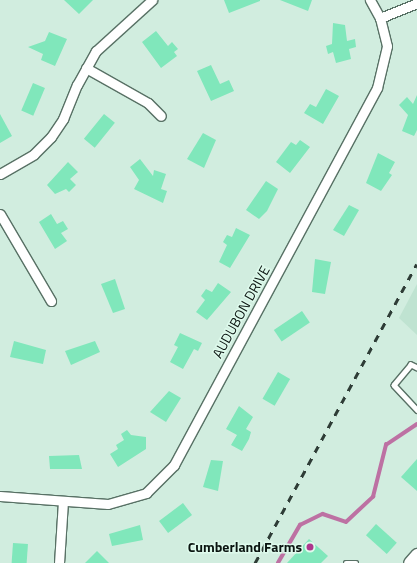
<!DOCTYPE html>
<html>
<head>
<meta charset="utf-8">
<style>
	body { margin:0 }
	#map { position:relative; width:417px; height:563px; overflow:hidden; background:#d1eddf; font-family:"Titillium Web",sans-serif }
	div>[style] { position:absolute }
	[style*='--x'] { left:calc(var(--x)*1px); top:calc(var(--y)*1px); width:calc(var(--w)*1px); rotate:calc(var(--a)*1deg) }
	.built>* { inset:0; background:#bfe3d1 }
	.stream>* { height:3.5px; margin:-1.75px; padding:0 1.75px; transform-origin:1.75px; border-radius:1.75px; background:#bd71a3 }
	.building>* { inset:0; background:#80e7bb; transform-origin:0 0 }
	.roads { filter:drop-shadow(1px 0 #587165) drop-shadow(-1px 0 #587165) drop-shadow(0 1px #587165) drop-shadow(0 -1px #587165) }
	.lane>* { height:4.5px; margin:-2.25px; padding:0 2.25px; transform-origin:2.25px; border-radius:2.25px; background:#fff }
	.street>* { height:9px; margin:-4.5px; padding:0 4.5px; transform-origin:4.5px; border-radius:4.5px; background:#fff }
	.secondary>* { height:13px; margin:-6.5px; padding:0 6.5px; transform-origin:6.5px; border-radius:6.5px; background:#fff }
	.rail>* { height:3px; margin-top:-1.5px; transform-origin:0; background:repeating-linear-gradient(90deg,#2e3c36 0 7px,transparent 0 14px) }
	.dots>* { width:11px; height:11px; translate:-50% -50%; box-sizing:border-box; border:2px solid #defaec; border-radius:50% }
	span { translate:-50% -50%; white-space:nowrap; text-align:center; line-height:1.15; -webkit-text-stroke:3px #defaec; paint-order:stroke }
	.street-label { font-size:14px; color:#0a1410 }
	.poi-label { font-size:14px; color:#0a1410; font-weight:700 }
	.right { translate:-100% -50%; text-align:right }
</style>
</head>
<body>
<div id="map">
	<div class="built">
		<div style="clip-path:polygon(417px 284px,417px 335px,399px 318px)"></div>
	</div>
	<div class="stream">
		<div style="--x:278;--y:563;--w:44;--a:-59.9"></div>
		<div style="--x:300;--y:525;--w:25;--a:-26"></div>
		<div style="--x:323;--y:514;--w:24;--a:19"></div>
		<div style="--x:346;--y:522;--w:37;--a:-43"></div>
		<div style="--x:373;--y:497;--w:54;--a:-76"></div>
		<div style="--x:386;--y:445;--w:37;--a:-34"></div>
	</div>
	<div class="building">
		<div style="clip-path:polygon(64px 0,93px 0,79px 14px)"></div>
		<div style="clip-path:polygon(224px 0,260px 0,260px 1px,229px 13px)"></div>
		<div style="clip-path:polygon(280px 0,312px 0,308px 11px)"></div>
		<div style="clip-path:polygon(333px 23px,345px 25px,347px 41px,355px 39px,356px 47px,349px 49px,351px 59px,336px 63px,333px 52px,328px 54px,326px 46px,332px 44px)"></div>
		<div style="clip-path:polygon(156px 31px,168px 46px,172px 42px,178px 49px,174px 52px,177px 56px,161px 68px,142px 42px)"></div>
		<div style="clip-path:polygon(49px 32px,67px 39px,55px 66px,41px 60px,43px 54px,28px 47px,45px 41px)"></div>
		<div style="clip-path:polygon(211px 65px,220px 84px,229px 80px,234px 91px,211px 101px,197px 71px)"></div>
		<div style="left:33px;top:83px;width:13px;height:30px;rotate:23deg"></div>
		<div style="clip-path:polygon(326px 89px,339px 96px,323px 124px,304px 113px,310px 104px,316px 107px)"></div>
		<div style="clip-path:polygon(417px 95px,417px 130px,414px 136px,402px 131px,408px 115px,399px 105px,407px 97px,413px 104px)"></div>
		<div style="clip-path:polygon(0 114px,12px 136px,0 143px)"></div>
		<div style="left:104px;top:114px;width:14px;height:32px;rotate:39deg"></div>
		<div style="clip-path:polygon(203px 133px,216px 140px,204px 168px,187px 159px)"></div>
		<div style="clip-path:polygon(300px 140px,310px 147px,290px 173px,276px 162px,291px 142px,296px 145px)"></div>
		<div style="clip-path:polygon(378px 153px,395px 162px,389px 173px,392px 175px,381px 191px,366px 183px)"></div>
		<div style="clip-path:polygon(140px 159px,153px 176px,154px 170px,166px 174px,161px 189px,167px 191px,163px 203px,134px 189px,139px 180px,130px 167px)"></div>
		<div style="clip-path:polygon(68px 162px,78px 172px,70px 179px,76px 185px,69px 192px,66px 189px,55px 194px,47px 185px)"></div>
		<div style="clip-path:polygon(266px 181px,278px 189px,267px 211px,259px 219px,246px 210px)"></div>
		<div style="clip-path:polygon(349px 205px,359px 210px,344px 236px,333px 230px)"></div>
		<div style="clip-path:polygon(51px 214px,57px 224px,63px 221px,68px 229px,61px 233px,67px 241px,55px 249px,39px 222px)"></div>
		<div style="clip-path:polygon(236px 228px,250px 235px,230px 268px,219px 262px,227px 245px,223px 242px,227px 235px,232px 237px)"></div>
		<div style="clip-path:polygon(315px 259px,331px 262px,325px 294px,312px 292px)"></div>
		<div style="clip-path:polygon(115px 279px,125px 309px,113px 313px,101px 284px)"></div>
		<div style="clip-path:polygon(218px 283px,231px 292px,207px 320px,196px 312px,205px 300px,201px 296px,206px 289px,212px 292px)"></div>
		<div style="left:302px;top:311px;width:14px;height:34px;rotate:56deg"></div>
		<div style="clip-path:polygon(180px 333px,202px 343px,198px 351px,194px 349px,183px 369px,170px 362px,178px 347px,174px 345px)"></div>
		<div style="clip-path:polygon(14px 341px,46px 350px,43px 364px,10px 357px)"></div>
		<div style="clip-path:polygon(95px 341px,100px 352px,71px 365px,65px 351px)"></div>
		<div style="left:278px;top:372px;width:14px;height:31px;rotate:30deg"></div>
		<div style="clip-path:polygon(169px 391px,181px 398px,166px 422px,150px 412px)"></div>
		<div style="clip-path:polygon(239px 406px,253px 417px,246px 429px,251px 432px,249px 439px,242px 451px,231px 445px,237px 435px,226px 429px)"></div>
		<div style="clip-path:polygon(127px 430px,131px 435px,146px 437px,146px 449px,118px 467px,110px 454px,118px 449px,116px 445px,124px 440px,121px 434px)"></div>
		<div style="clip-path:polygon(79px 455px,82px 469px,50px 469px,49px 456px)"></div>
		<div style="clip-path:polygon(417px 459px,417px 491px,401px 477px)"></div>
		<div style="clip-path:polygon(211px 460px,223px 461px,218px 491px,203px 487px)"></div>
		<div style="left:183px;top:503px;width:15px;height:30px;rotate:53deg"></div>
		<div style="left:376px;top:524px;width:28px;height:15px;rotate:42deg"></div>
		<div style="clip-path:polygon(140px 525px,143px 540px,112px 546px,109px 534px)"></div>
		<div style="clip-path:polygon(309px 539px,328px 556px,321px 563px,287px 563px)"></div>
		<div style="left:13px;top:543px;width:15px;height:20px;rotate:4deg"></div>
		<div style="clip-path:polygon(97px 551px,109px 563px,85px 563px)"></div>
	</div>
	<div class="roads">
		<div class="lane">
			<div style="--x:417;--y:368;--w:7;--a:-153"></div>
			<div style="--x:411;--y:365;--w:26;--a:130"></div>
			<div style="--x:394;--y:385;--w:34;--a:47"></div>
			<div style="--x:346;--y:563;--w:10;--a:0"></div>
		</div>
		<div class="street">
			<div style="--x:380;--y:18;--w:40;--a:-22"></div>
			<div style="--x:86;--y:68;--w:71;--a:29.4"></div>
			<div style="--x:148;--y:103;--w:18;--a:45"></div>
			<div style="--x:0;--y:174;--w:39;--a:-30"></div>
			<div style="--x:34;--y:154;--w:24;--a:-45"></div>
			<div style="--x:51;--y:137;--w:22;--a:-56"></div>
			<div style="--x:63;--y:119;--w:37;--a:-68"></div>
			<div style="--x:77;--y:85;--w:39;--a:-61"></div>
			<div style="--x:96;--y:51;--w:76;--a:-42.3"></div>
			<div style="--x:0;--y:214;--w:101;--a:59.6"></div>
			<div style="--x:0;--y:496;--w:108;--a:4.2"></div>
			<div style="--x:108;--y:504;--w:40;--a:-16"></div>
			<div style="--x:146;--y:493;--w:40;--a:-45"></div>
			<div style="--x:174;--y:465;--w:428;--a:-61.7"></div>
			<div style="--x:377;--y:88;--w:43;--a:-76.6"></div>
			<div style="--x:387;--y:46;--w:29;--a:-104"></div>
			<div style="--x:380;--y:18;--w:21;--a:-119"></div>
			<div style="--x:59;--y:563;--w:62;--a:-86.3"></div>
		</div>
		<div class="secondary">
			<div style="--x:410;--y:563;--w:11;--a:-49"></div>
		</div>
	</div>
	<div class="rail">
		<div style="--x:255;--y:563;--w:340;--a:-61.6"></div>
	</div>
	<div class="dots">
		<div style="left:310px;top:547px;background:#ae378e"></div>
	</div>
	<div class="street-label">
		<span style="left:241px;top:312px;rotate:-61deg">AUDUBON DRIVE</span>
	</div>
	<div class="poi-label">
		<span class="right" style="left:302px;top:547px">Cumberland Farms</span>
	</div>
</div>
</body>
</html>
